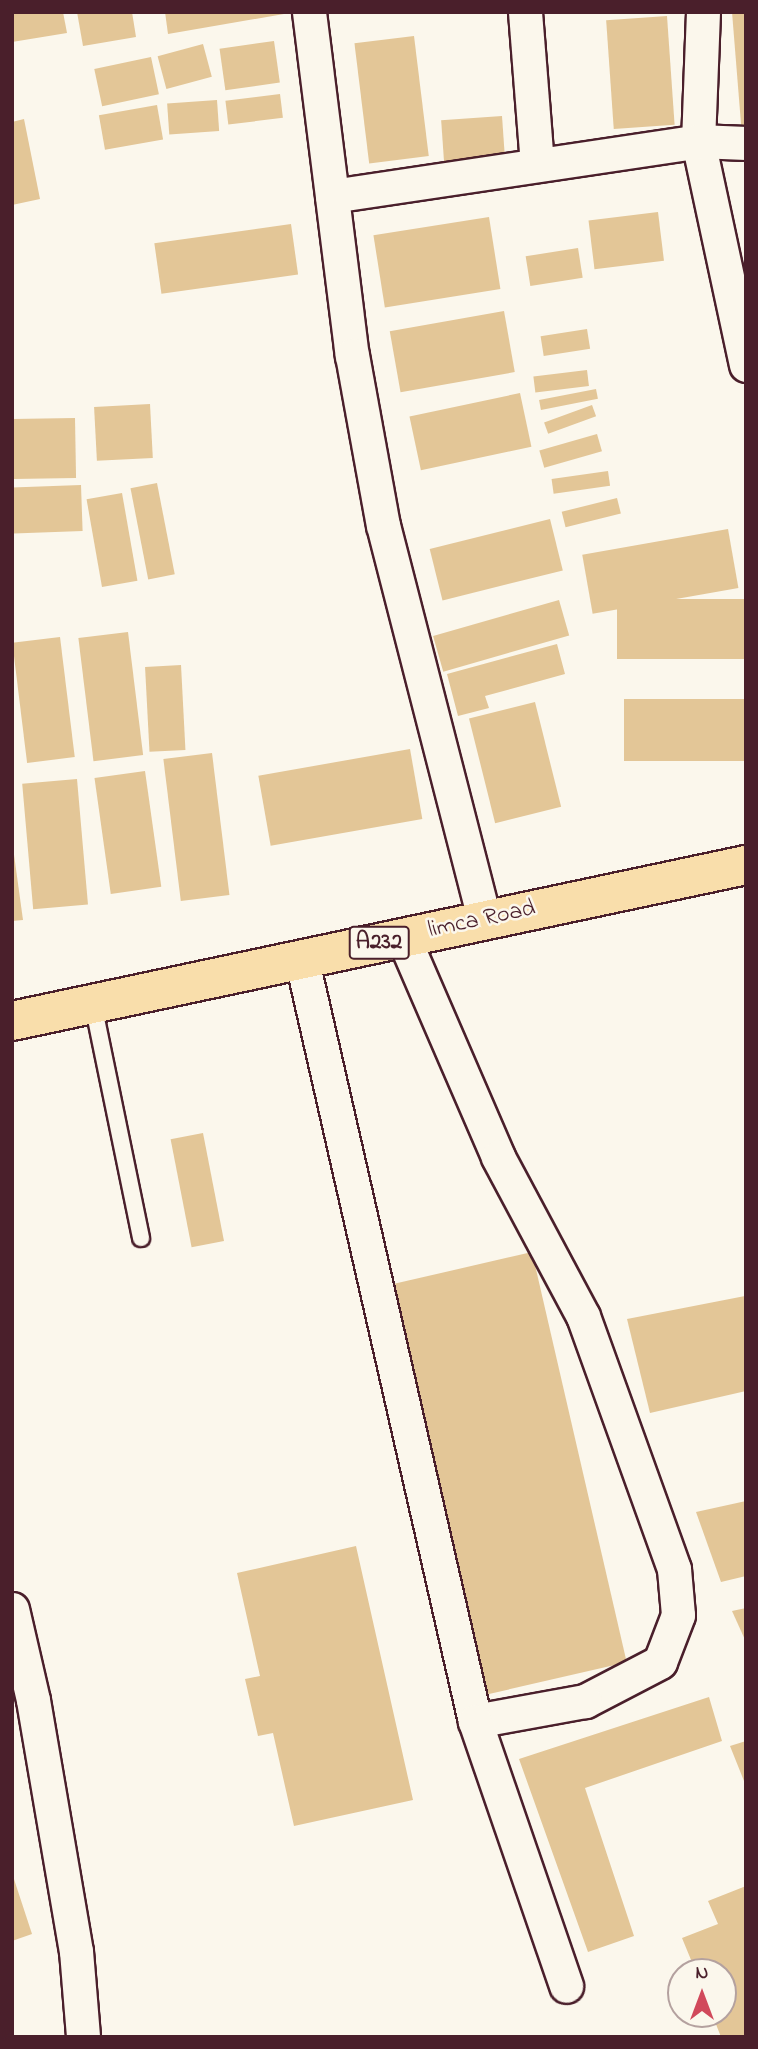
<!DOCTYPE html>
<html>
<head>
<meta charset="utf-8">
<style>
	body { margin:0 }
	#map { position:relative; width:758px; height:2049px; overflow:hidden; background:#fbf7ec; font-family:"Indie Flower",sans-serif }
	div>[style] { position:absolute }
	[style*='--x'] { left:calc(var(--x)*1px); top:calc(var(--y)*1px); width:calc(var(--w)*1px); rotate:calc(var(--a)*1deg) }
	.building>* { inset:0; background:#e3c697; transform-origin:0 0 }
	.roads { filter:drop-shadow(2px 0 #4a1f2b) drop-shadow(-2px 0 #4a1f2b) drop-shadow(0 2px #4a1f2b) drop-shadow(0 -2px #4a1f2b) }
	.lane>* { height:16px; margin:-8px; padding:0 8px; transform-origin:8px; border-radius:8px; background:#fbf7ec }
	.street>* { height:33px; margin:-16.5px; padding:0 16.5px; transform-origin:16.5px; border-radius:16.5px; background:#fbf7ec }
	.primary>* { height:38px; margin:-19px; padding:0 19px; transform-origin:19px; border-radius:19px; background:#f9deab }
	span { translate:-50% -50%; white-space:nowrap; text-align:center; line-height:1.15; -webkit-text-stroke:5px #fbf7ec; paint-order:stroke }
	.shield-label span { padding:2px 5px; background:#fbf7ec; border:2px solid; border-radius:5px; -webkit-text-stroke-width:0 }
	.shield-label { font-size:23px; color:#4a1f2b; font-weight:700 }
	.street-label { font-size:24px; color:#4a1f2b }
	.frame { position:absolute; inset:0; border:14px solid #4a1f2b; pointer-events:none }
	.north { position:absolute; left:667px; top:1958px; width:70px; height:70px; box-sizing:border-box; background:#fbf7ec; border:2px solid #b4a19f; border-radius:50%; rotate:0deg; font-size:19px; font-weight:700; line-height:28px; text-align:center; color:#4a1f2b }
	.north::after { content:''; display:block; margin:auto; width:24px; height:32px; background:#d1495b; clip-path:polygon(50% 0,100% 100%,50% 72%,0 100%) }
</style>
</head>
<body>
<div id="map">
	<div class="building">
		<div style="clip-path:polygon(12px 12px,63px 12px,67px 33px,12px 42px)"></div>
		<div style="clip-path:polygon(77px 12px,132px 12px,136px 37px,83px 46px)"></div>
		<div style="clip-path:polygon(165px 12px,284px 12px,284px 14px,168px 34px)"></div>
		<div style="clip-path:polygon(732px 12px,746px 12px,746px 136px,742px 136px)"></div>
		<div style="left:667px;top:16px;width:109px;height:61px;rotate:86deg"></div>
		<div style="left:414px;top:36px;width:121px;height:60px;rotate:83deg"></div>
		<div style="left:274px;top:41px;width:42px;height:55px;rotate:82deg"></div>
		<div style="left:203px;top:44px;width:34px;height:47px;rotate:75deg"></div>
		<div style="left:151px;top:57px;width:38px;height:58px;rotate:78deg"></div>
		<div style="left:280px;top:94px;width:24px;height:55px;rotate:83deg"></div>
		<div style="left:217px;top:100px;width:31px;height:50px;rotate:86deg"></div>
		<div style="left:157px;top:105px;width:35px;height:59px;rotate:80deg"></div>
		<div style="left:502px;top:116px;width:41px;height:61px;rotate:86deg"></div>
		<div style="clip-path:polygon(24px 119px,40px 199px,12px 205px,12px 122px)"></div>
		<div style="left:658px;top:212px;width:49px;height:70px;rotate:83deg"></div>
		<div style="left:489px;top:217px;width:73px;height:117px;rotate:81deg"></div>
		<div style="left:291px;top:224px;width:51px;height:138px;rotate:82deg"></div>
		<div style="left:578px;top:248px;width:30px;height:53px;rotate:81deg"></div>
		<div style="left:504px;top:311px;width:62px;height:116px;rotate:80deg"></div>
		<div style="left:587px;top:329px;width:20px;height:47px;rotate:81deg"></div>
		<div style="left:587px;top:370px;width:16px;height:54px;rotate:83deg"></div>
		<div style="left:596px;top:389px;width:10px;height:58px;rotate:79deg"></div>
		<div style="left:520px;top:393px;width:55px;height:113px;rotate:78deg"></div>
		<div style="left:150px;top:404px;width:54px;height:56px;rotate:87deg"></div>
		<div style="left:592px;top:405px;width:12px;height:51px;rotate:70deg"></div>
		<div style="left:75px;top:418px;width:60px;height:63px;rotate:89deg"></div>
		<div style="left:597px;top:434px;width:18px;height:60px;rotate:74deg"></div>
		<div style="left:608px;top:471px;width:15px;height:57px;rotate:82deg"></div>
		<div style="left:157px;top:483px;width:93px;height:27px;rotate:79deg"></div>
		<div style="left:81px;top:485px;width:46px;height:69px;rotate:88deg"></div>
		<div style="left:122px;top:493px;width:89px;height:36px;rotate:80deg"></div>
		<div style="left:617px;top:498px;width:16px;height:57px;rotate:76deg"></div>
		<div style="left:550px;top:519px;width:53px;height:124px;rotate:76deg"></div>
		<div style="left:728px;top:529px;width:60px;height:148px;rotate:80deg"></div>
		<div style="left:746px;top:599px;width:60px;height:129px;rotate:90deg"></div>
		<div style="left:559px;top:600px;width:37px;height:131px;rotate:74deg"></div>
		<div style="left:128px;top:632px;width:124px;height:50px;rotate:83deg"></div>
		<div style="left:60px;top:637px;width:121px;height:48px;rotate:83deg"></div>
		<div style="clip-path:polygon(557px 644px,565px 674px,485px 696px,489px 708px,458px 716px,447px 674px)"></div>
		<div style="left:181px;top:665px;width:85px;height:36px;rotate:87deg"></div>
		<div style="left:746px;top:699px;width:62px;height:122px;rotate:90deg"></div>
		<div style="left:535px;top:702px;width:108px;height:68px;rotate:76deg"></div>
		<div style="left:410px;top:749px;width:71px;height:154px;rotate:80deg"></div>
		<div style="left:212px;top:753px;width:143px;height:49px;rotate:83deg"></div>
		<div style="left:145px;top:771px;width:117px;height:51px;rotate:82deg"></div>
		<div style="left:77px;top:779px;width:126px;height:55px;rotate:85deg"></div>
		<div style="clip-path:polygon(12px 840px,23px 920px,12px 921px)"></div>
		<div style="left:203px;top:1133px;width:110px;height:33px;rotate:79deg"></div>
		<div style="left:532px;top:1252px;width:421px;height:147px;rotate:77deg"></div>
		<div style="clip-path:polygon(745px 1296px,746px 1391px,650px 1413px,627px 1319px)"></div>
		<div style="clip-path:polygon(746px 1501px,746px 1576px,721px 1582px,696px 1512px)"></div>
		<div style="clip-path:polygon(356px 1546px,413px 1800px,294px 1826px,273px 1733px,258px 1736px,245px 1679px,260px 1676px,237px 1573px)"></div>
		<div style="clip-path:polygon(746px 1608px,746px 1642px,732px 1611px)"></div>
		<div style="clip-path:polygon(709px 1697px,722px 1741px,585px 1788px,634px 1936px,588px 1952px,519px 1759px)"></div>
		<div style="clip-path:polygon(746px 1741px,746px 1786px,730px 1746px)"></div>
		<div style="clip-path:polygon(12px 1873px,32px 1934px,12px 1941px)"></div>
		<div style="clip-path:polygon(746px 1886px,746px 2037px,721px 2037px,712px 2014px,723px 2014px,723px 1972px,696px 1972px,682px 1938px,718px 1924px,708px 1901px)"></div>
	</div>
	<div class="roads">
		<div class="lane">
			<div style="--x:93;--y:1004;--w:239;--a:78.4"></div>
		</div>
		<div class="street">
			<div style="--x:309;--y:12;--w:346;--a:82.9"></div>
			<div style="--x:352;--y:355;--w:173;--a:79.7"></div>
			<div style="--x:383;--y:525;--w:407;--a:75.6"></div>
			<div style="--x:525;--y:12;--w:153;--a:85.5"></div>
			<div style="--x:703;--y:12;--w:129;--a:92.2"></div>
			<div style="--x:698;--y:141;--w:229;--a:77.9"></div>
			<div style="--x:332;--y:196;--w:370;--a:-8.5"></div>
			<div style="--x:698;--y:141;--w:48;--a:2.4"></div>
			<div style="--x:403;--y:937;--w:240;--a:66.6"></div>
			<div style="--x:498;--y:1157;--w:180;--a:61.9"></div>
			<div style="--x:583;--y:1316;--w:269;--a:70.2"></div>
			<div style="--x:674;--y:1569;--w:46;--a:85"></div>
			<div style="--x:678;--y:1615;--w:50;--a:111"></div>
			<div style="--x:660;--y:1662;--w:85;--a:152.5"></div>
			<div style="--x:585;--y:1701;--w:112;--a:169.7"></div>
			<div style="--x:302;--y:961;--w:779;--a:77.18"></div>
			<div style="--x:475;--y:1721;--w:280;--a:71"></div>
			<div style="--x:12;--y:1609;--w:93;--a:77"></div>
			<div style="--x:33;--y:1700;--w:255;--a:80.3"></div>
			<div style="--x:76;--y:1951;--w:86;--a:85.3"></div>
		</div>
		<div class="primary">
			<div style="--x:12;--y:1021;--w:750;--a:-12"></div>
		</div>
	</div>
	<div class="shield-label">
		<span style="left:379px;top:943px">A232</span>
	</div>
	<div class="street-label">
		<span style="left:482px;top:920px;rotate:-12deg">limca Road</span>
	</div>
	<div class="frame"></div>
	<div class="north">N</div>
</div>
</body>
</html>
